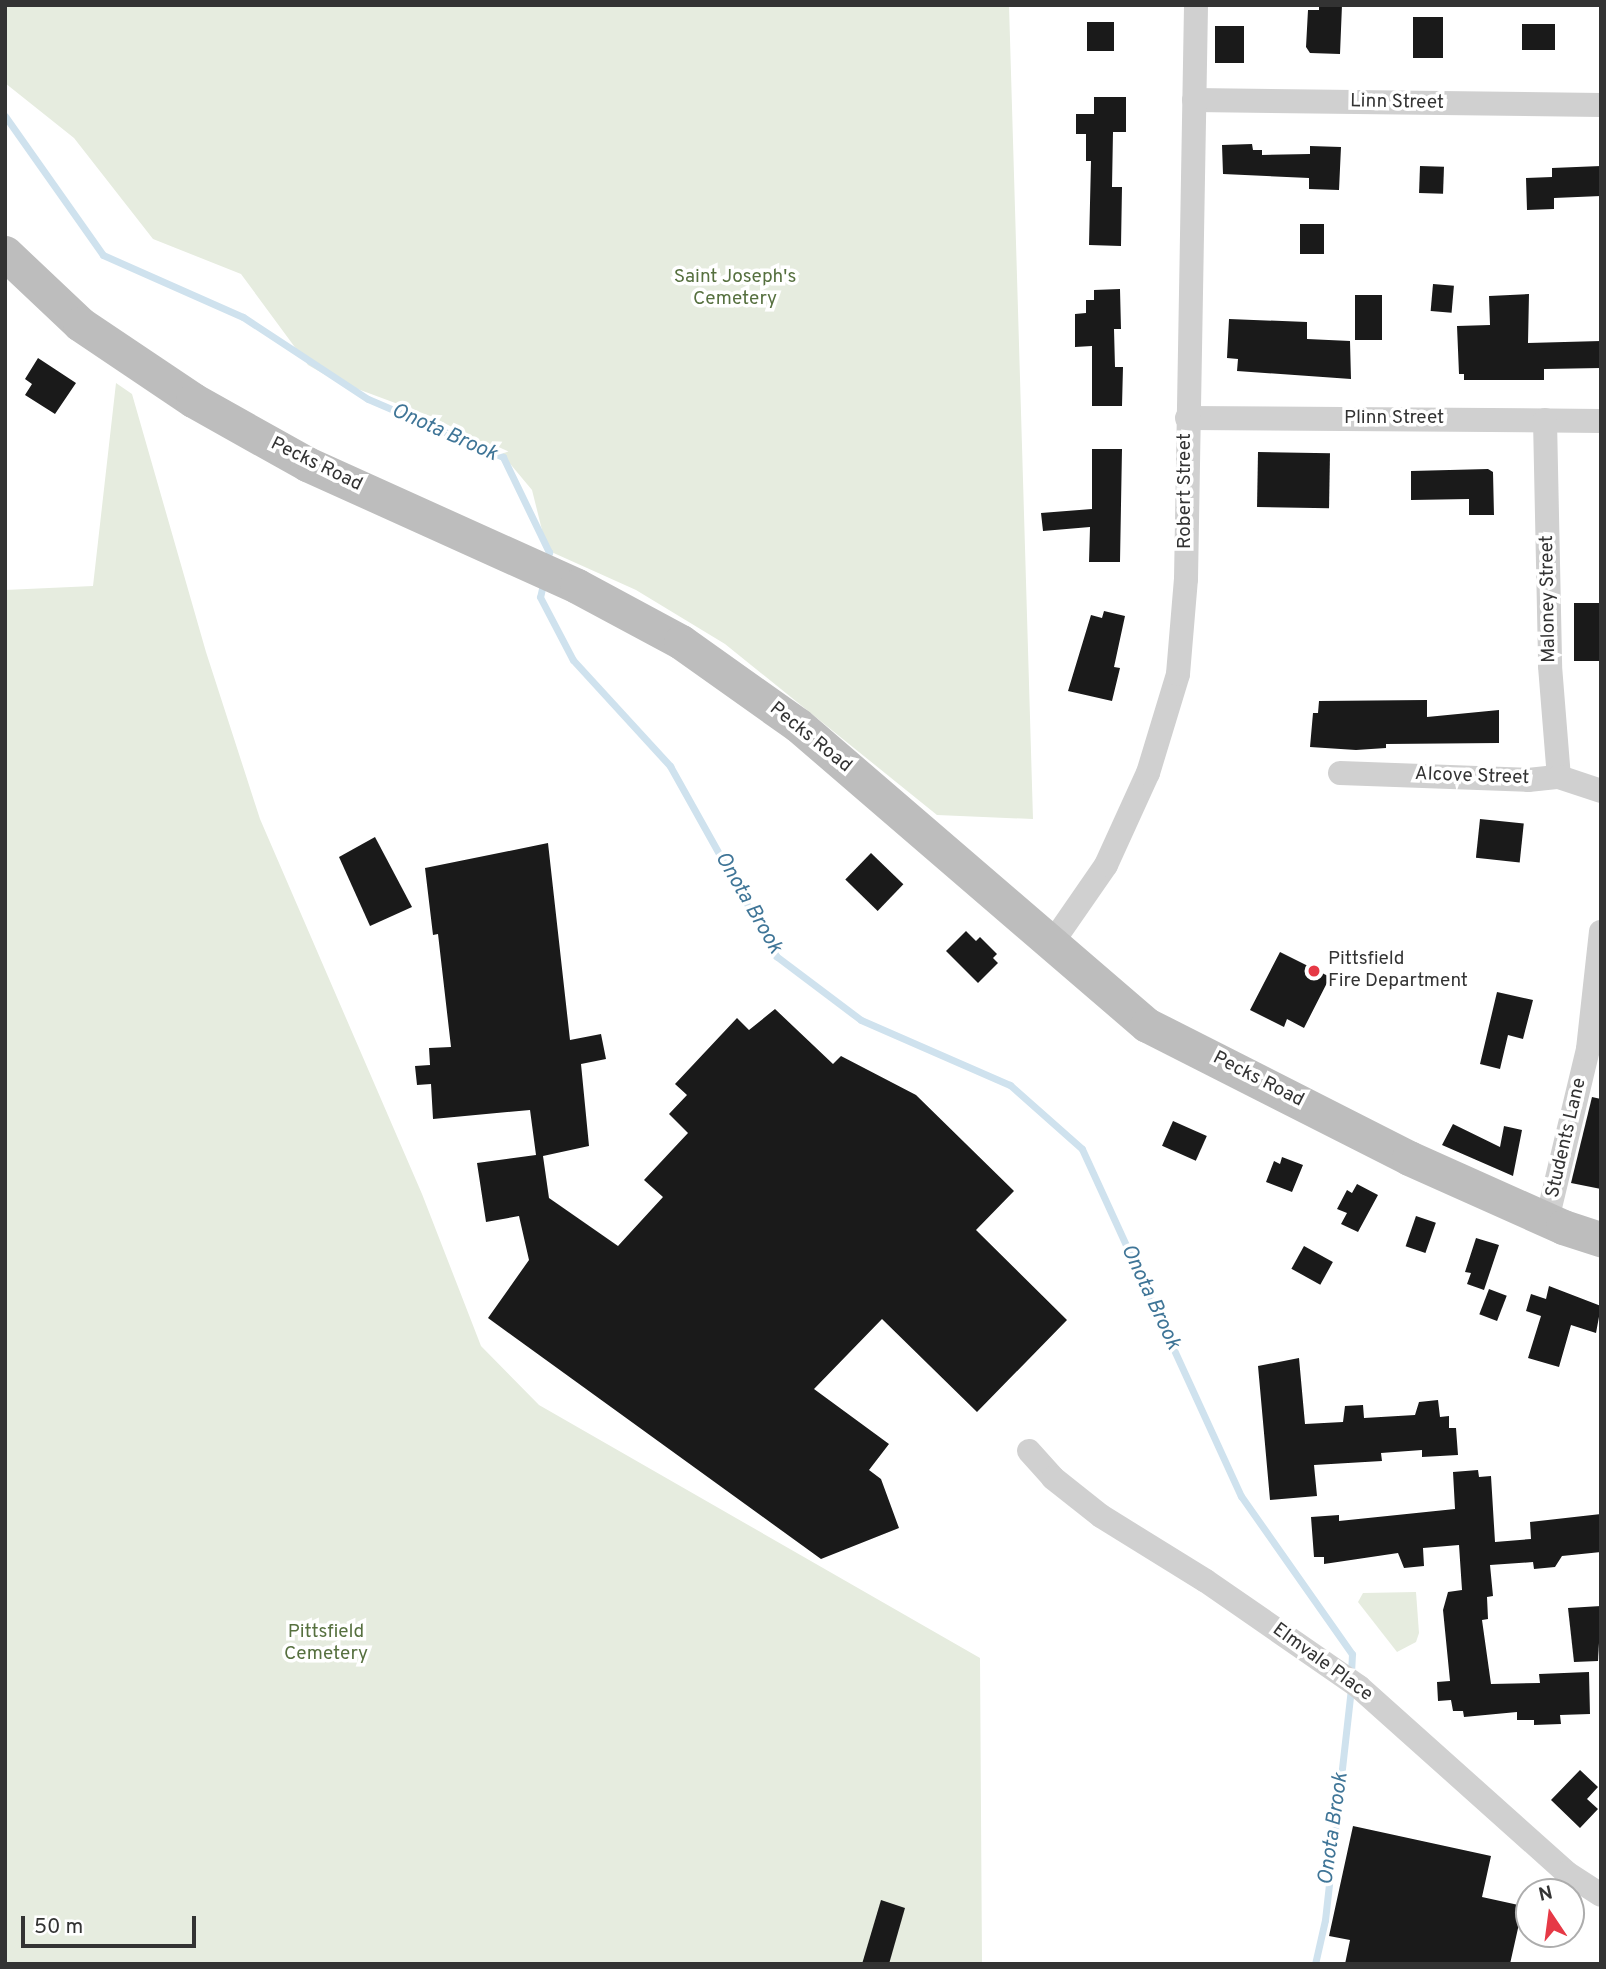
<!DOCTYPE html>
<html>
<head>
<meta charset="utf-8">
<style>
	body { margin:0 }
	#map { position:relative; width:1606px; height:1969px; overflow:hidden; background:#fff; font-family:Overpass,sans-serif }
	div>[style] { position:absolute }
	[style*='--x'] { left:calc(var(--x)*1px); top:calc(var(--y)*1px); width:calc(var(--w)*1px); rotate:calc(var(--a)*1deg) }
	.green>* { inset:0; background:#e6ecdf }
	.stream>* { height:7px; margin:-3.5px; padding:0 3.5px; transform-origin:3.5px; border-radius:3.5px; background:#cfe2ee }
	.building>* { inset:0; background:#1a1a1a; transform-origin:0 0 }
	.street>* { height:24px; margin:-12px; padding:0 12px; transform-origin:12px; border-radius:12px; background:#d0d0d0 }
	.secondary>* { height:35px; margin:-17.5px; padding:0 17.5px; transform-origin:17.5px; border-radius:17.5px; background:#bdbdbd }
	.dots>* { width:19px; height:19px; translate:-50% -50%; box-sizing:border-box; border:4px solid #fff; border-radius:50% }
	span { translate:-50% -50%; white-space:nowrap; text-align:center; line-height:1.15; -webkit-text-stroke:7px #fff; paint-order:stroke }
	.street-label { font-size:19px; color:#333 }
	.park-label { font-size:19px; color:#56703f }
	.poi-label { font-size:19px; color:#333 }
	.left { translate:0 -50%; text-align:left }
	.water-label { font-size:21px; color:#3f7597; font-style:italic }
	.frame { position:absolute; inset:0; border:7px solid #333; pointer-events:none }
	.north { position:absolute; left:1515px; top:1878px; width:70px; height:70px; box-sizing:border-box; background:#fff; border:2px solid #adadad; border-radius:50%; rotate:347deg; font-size:19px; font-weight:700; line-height:28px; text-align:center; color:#333 }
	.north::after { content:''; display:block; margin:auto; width:24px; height:32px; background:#e63946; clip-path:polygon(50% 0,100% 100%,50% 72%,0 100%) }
	.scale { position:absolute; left:21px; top:1916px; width:175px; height:32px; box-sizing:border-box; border:4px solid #333; border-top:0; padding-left:9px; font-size:21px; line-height:24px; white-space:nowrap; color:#333; -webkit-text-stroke:5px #fff; paint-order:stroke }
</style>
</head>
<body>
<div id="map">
	<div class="green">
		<div style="clip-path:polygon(5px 5px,1009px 5px,1033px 819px,937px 815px,725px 644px,636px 590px,547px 550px,532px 490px,501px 453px,433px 417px,336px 381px,308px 365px,241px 274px,153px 239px,74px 138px,5px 83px)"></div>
		<div style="clip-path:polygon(116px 383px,132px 394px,206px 652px,260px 819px,422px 1194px,481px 1346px,539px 1405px,980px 1658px,982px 1964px,5px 1964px,5px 590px,93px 586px)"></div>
		<div style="clip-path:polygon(1416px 1592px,1419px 1633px,1416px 1642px,1397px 1652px,1358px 1602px,1363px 1593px)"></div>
	</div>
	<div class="stream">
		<div style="--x:5;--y:116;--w:170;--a:54.8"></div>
		<div style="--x:103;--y:255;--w:153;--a:23.9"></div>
		<div style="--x:243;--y:317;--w:149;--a:33.3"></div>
		<div style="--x:368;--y:399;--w:147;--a:23.2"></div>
		<div style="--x:503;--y:457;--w:106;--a:64.2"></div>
		<div style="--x:549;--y:552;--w:9;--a:103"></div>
		<div style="--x:544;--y:580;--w:17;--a:103"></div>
		<div style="--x:540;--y:597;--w:71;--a:62.4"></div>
		<div style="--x:573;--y:660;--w:144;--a:47.5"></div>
		<div style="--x:670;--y:766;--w:218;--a:60.8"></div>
		<div style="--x:776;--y:956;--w:106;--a:37"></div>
		<div style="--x:861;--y:1020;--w:163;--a:23.6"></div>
		<div style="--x:1010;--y:1085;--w:96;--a:41.6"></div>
		<div style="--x:1082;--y:1149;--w:382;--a:65.4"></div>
		<div style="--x:1241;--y:1496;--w:193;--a:54.9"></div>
		<div style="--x:1352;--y:1654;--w:19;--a:93"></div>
		<div style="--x:1315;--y:1964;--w:45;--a:-77.2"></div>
		<div style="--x:1325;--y:1920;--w:232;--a:-83.6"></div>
	</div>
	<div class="building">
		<div style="clip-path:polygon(1319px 5px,1342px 5px,1340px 54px,1310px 53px,1306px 47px,1308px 10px,1319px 10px)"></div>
		<div style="left:1443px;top:17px;width:41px;height:30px;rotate:90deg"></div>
		<div style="left:1087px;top:22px;width:27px;height:29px"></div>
		<div style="left:1522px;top:24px;width:33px;height:26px"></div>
		<div style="left:1215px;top:26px;width:29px;height:37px"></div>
		<div style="clip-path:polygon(1094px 97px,1126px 97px,1126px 132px,1113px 132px,1112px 187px,1122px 187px,1121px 246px,1089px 245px,1091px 161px,1086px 161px,1086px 134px,1076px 134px,1076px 114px,1094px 114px)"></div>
		<div style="clip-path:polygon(1252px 144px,1253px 150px,1262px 150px,1262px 155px,1310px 154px,1310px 146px,1341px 147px,1339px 190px,1309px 189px,1309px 178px,1223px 174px,1222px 145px)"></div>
		<div style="left:1420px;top:166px;width:24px;height:27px;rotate:2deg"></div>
		<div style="clip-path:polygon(1601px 166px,1601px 196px,1554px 198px,1554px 209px,1527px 210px,1526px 178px,1552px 177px,1552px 168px)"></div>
		<div style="left:1324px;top:224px;width:30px;height:24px;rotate:90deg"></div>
		<div style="left:1433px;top:284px;width:21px;height:27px;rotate:5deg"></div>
		<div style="clip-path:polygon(1120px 289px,1121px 329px,1114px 329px,1115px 367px,1123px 367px,1122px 406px,1092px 406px,1092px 346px,1075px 347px,1075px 314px,1086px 313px,1086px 300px,1094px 300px,1094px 290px)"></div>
		<div style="clip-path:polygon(1529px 294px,1528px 343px,1601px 341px,1601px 368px,1544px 369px,1544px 380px,1464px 380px,1464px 374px,1459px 374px,1457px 326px,1490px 325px,1489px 296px)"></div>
		<div style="left:1355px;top:295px;width:27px;height:45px"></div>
		<div style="clip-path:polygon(1229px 319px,1307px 322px,1307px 339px,1350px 341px,1351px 379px,1237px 371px,1238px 359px,1227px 358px)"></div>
		<div style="clip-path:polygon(38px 358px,76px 383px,55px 414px,25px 395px,32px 384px,25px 379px)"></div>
		<div style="clip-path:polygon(1092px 449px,1122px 449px,1120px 562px,1089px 562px,1090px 527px,1043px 531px,1041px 513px,1092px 509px)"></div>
		<div style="left:1258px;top:452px;width:72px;height:55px;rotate:1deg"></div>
		<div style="clip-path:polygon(1488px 469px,1493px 472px,1494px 515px,1469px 515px,1469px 499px,1411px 500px,1411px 471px)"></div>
		<div style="left:1574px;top:603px;width:27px;height:58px"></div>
		<div style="clip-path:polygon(1104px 611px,1125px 616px,1114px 667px,1120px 668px,1112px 701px,1068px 691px,1091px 615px,1102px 618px)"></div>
		<div style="clip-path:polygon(1427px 700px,1427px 717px,1499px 710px,1499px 743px,1386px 744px,1386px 748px,1356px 750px,1310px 747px,1313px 713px,1318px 713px,1319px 701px)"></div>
		<div style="left:1480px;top:819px;width:44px;height:39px;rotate:6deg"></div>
		<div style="clip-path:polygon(375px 837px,412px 907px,370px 926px,339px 857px)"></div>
		<div style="clip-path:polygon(548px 843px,570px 1040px,601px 1034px,606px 1059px,581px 1064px,589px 1146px,543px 1156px,549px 1198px,618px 1246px,663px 1197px,644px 1180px,688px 1133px,669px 1114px,687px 1095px,675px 1084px,737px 1018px,749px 1030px,775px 1009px,833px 1064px,841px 1056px,916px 1095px,1014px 1191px,976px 1230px,1067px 1320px,977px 1412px,882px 1319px,814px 1389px,889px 1444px,869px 1470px,881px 1479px,899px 1528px,821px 1559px,488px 1318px,529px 1260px,519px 1216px,486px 1222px,477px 1163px,536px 1155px,530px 1110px,433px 1119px,431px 1084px,417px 1085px,415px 1066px,430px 1065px,429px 1048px,451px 1047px,438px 934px,433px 935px,425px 868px)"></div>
		<div style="left:871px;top:853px;width:45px;height:37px;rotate:44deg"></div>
		<div style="clip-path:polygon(966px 931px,976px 941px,980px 937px,997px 954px,993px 958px,998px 963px,978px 983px,946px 951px)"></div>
		<div style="clip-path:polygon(1280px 952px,1330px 977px,1304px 1028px,1287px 1019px,1284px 1027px,1250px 1010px)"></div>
		<div style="clip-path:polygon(1497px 992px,1533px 1000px,1523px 1039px,1508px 1035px,1500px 1069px,1480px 1064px)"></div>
		<div style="clip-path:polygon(1592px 1097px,1601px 1099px,1601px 1189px,1571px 1183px)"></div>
		<div style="left:1173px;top:1121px;width:37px;height:27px;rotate:24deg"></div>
		<div style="clip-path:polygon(1453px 1124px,1500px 1147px,1504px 1126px,1522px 1130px,1513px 1176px,1442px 1145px)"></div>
		<div style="clip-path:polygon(1282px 1157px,1303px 1165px,1292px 1192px,1266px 1182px,1274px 1161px,1280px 1164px)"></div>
		<div style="clip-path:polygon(1357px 1184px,1378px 1195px,1358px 1232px,1341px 1224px,1347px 1213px,1337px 1209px,1347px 1190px,1352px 1193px)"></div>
		<div style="left:1416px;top:1216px;width:21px;height:32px;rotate:19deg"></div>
		<div style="clip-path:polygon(1476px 1238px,1499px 1245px,1484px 1290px,1467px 1284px,1471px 1273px,1465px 1272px)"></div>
		<div style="left:1304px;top:1246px;width:33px;height:26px;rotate:29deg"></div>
		<div style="clip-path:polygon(1549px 1286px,1601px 1306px,1596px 1333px,1571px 1325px,1559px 1367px,1528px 1358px,1541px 1316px,1526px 1311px,1531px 1294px,1546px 1299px)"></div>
		<div style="left:1489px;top:1289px;width:19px;height:27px;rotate:21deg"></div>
		<div style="clip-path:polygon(1299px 1358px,1305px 1424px,1343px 1422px,1345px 1406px,1363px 1405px,1364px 1418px,1415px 1415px,1419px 1402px,1438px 1400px,1440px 1417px,1449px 1416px,1449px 1428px,1456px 1428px,1458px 1455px,1422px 1457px,1422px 1450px,1381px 1453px,1382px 1461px,1314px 1465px,1317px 1496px,1270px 1500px,1258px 1366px)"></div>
		<div style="clip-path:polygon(1478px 1470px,1479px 1477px,1491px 1476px,1495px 1542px,1531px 1539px,1530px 1522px,1601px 1514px,1601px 1552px,1562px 1556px,1555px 1567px,1534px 1569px,1533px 1562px,1490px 1565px,1493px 1596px,1487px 1597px,1488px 1619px,1482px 1620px,1491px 1684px,1540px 1683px,1539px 1674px,1589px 1672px,1590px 1714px,1560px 1715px,1561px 1724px,1534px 1725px,1534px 1720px,1517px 1720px,1517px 1712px,1464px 1717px,1463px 1711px,1453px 1711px,1451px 1700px,1438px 1701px,1437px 1682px,1450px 1681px,1443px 1610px,1448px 1592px,1462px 1590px,1459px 1545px,1423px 1548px,1424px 1566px,1404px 1568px,1398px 1553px,1324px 1564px,1324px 1557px,1314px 1557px,1311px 1517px,1339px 1515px,1339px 1521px,1455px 1509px,1453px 1472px)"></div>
		<div style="clip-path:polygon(1601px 1606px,1598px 1661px,1574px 1662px,1568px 1608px)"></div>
		<div style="clip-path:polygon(1580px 1770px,1598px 1787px,1587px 1799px,1598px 1809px,1580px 1828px,1551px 1800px)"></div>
		<div style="clip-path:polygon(1353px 1826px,1491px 1856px,1482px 1897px,1523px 1906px,1510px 1964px,1345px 1964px,1350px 1940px,1329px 1936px)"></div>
		<div style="clip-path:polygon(881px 1900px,905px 1908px,889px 1964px,862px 1964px)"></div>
	</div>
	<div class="street">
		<div style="--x:1194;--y:100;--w:407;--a:0.7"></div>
		<div style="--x:1187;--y:418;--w:414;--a:0.4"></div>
		<div style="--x:1545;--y:420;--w:246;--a:88.8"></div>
		<div style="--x:1550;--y:666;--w:111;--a:85.4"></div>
		<div style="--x:1340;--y:773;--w:188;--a:2.1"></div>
		<div style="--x:1528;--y:780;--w:31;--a:-6"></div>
		<div style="--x:1559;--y:777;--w:44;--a:18.4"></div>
		<div style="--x:1050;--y:946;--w:98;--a:-55.3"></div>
		<div style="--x:1106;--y:865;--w:101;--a:-65.5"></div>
		<div style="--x:1148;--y:773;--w:103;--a:-73.1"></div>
		<div style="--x:1178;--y:674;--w:95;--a:-85.2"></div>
		<div style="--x:1186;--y:579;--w:574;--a:-89"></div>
		<div style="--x:1547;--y:1220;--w:176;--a:-76.5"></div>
		<div style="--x:1588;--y:1049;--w:118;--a:-83.7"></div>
		<div style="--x:1029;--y:1451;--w:36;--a:48"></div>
		<div style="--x:1053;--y:1478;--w:61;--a:38.4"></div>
		<div style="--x:1101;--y:1516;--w:123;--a:31.8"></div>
		<div style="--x:1206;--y:1581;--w:186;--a:34.7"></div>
		<div style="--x:1359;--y:1687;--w:279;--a:41.8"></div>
		<div style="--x:1567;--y:1873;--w:40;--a:32.9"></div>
	</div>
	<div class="secondary">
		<div style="--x:5;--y:253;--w:103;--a:43.4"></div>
		<div style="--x:80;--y:324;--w:136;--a:33.9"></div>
		<div style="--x:193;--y:400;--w:131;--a:29.3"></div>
		<div style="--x:307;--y:464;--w:296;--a:24.3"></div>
		<div style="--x:577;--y:586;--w:118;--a:28.3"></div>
		<div style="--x:681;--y:642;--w:143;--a:35.4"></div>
		<div style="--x:798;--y:725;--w:460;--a:40.7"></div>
		<div style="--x:1147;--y:1025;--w:294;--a:26.9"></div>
		<div style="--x:1409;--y:1158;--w:169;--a:24.1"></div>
		<div style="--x:1563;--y:1227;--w:40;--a:18"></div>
	</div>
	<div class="dots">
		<div style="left:1314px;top:971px;background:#e63946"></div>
	</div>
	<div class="street-label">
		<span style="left:1397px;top:103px;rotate:1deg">Linn Street</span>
		<span style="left:1394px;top:419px">Plinn Street</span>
		<span style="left:316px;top:465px;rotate:26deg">Pecks Road</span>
		<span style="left:1186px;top:491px;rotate:-90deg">Robert Street</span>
		<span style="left:1549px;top:599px;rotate:-91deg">Maloney Street</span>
		<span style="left:810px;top:738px;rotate:39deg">Pecks Road</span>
		<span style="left:1472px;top:777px;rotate:2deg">Alcove Street</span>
		<span style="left:1258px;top:1080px;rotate:27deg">Pecks Road</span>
		<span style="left:1567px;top:1138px;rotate:-77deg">Students Lane</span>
		<span style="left:1322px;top:1663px;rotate:36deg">Elmvale Place</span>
	</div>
	<div class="park-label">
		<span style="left:735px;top:289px">Saint Joseph's<br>Cemetery</span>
		<span style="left:326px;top:1644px">Pittsfield<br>Cemetery</span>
	</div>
	<div class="poi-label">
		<span class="left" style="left:1328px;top:971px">Pittsfield<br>Fire Department</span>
	</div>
	<div class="water-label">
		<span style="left:444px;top:433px;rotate:24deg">Onota Brook</span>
		<span style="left:748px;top:903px;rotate:60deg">Onota Brook</span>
		<span style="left:1150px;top:1297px;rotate:65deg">Onota Brook</span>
		<span style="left:1334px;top:1829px;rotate:-82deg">Onota Brook</span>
	</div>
	<div class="frame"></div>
	<div class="north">N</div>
	<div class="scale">50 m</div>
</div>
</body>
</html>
